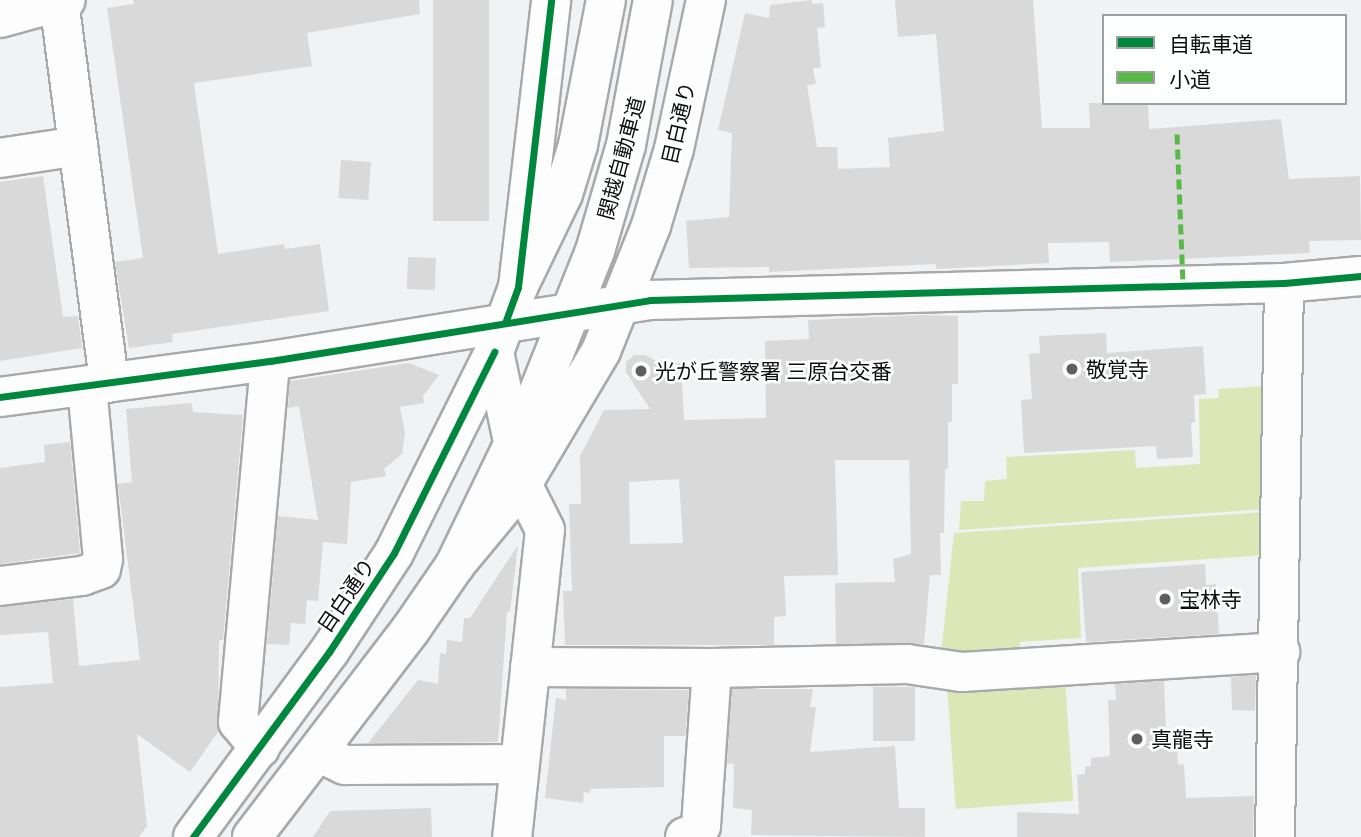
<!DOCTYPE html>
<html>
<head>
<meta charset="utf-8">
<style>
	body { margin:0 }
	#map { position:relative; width:1361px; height:837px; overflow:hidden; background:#f0f2f3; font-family:"Open Sans","Noto Sans JP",sans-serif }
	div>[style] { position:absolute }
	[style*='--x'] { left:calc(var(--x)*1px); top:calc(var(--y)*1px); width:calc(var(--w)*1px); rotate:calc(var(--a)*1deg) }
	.green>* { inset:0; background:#dde6b6; transform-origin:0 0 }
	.building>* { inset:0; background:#d9d9d9; transform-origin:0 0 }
	.roads { filter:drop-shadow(2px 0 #a8a9aa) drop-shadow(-2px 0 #a8a9aa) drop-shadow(0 2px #a8a9aa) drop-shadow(0 -2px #a8a9aa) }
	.minor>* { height:38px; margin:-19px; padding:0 19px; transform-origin:19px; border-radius:19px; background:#fdfdfd }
	.major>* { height:38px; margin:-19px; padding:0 19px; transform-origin:19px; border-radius:19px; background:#fdfdfd }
	.highway>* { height:38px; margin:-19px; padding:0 19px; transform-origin:19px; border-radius:19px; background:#fdfdfd }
	.quiet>* { height:5px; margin-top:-2.5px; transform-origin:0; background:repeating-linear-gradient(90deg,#58b947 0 10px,transparent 0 15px) }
	.cycleway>* { height:7px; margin:-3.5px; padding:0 3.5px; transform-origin:3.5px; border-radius:3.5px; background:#00873e }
	.dots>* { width:19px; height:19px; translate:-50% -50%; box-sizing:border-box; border:4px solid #feffff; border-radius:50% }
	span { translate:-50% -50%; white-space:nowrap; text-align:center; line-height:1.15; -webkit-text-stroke:5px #feffff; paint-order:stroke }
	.street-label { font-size:21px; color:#0f0f10 }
	.poi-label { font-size:21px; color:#0f0f10 }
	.left { translate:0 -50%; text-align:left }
	.legend { position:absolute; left:1102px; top:14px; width:245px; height:91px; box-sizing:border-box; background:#feffff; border:2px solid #9e9f9f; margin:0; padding:9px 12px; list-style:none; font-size:21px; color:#0f0f10 }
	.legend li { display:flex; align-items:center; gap:14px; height:35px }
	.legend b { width:35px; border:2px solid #9e9f9f }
</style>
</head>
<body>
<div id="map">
	<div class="green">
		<div style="clip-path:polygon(1269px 386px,1267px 509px,959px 530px,961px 501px,984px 501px,985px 481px,1007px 479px,1006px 457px,1135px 450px,1136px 468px,1200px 464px,1199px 399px,1219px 398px,1218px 389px)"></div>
		<div style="clip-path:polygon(1267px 512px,1267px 555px,1078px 568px,1081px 638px,1020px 642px,1020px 651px,941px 654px,954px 533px)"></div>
		<div style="left:1065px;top:680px;width:121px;height:118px;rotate:86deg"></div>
	</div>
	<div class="building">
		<div style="clip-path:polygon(133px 0,419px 0,420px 14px,307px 33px,312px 66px,194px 83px,218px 254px,284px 244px,285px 249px,320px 244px,329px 311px,172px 334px,173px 342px,129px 348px,115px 262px,143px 258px,107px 8px,134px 4px)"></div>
		<div style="left:433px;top:0;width:56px;height:221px"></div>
		<div style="clip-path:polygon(812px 0,812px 4px,823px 3px,825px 27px,817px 28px,821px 68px,813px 68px,816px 84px,807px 85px,817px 147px,837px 147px,838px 169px,890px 167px,888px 138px,944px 131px,936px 34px,898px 37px,895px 0,1033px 0,1042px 128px,1090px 128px,1089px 103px,1148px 103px,1149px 129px,1281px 119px,1289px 179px,1360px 176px,1361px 240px,1309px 241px,1310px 253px,1157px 260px,1110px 262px,1109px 242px,1048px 243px,1049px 263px,936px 269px,936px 264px,769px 272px,769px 267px,689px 268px,686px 221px,729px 217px,732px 133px,718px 130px,745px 13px,769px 18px,770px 5px)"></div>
		<div style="left:341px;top:160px;width:30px;height:38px;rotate:4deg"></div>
		<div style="clip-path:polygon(43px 176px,63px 317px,78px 316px,82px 348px,0 361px,0 182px)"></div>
		<div style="left:408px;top:257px;width:28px;height:32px;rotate:2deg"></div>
		<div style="clip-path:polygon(evenodd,922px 315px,958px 316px,958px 384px,952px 384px,952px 422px,948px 422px,948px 469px,945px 469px,944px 533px,940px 533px,941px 575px,930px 575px,924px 644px,836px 644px,835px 583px,895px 582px,893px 559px,911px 554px,909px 460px,835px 460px,838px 575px,784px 576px,786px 616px,774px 617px,774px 645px,565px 645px,563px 591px,572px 591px,569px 504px,581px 504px,580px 456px,604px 410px,650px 409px,626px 372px,626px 362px,634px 355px,645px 355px,662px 364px,681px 363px,684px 420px,766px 418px,765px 341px,809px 339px,808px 320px,922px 315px,679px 479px,683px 543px,630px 544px,629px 482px,679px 479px)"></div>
		<div style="clip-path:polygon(1106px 333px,1107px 353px,1203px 346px,1206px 394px,1194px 395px,1195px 422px,1191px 423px,1193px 457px,1157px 459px,1156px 446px,1024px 453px,1021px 400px,1032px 399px,1029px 354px,1040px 353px,1039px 336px)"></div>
		<div style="clip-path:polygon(409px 363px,439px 375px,423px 396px,424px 403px,400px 407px,405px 433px,402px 454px,384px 469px,386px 476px,351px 482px,347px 544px,323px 542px,318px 601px,307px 600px,305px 624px,291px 623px,289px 645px,267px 644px,278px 516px,318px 520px,299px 406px,288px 408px,290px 381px)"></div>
		<div style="clip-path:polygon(192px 403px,193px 412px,243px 415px,223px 640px,219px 640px,218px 732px,190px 772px,137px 734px,147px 826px,139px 837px,0 837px,0 687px,53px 683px,48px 632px,0 635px,0 607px,73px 599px,79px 666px,140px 660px,118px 484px,132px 482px,126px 409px)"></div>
		<div style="clip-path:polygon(70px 442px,80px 553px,0 564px,0 468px,45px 462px,44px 445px)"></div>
		<div style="clip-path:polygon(518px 545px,510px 612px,507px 612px,498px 742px,368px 743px,418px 680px,438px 684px,440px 653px,446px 654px,447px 640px,462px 642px,464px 618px,470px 618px)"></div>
		<div style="clip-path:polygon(1205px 564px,1206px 585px,1216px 584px,1219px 634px,1086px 642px,1081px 572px)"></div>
		<div style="clip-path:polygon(1256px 675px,1255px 711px,1232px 710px,1231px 677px)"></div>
		<div style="clip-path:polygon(1164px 681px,1166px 734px,1176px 733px,1178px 765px,1184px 764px,1186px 798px,1254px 796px,1253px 837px,1017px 837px,1017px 812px,1079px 814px,1077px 775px,1085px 774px,1085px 767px,1091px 766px,1091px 758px,1110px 756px,1108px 700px,1116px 700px,1115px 684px)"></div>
		<div style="left:873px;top:687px;width:42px;height:54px"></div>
		<div style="clip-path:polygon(566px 689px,689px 690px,685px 736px,664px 736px,664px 787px,590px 789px,590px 793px,584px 792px,583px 803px,545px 798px,556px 698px,566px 700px)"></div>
		<div style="clip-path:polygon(732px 689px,813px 689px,810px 707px,816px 707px,810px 752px,895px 746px,899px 808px,925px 808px,925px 837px,751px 835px,752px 810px,733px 808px,734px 764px,727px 763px)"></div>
		<div style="clip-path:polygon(431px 808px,432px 837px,313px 837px,330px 811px)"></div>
	</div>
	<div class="roads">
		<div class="minor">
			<div style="--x:59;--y:1;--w:385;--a:82.5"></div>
			<div style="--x:0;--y:18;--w:68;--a:-15.3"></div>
			<div style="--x:0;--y:158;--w:79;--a:-8.7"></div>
			<div style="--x:494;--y:352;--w:135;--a:78"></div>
			<div style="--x:522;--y:484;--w:51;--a:63.4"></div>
			<div style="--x:545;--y:530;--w:309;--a:96.1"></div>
			<div style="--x:0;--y:397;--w:272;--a:-7.6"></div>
			<div style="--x:270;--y:361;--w:385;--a:-9.1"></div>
			<div style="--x:650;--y:300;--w:634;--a:-1.54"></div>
			<div style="--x:1284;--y:283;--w:77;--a:-5.2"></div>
			<div style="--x:0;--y:586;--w:83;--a:-7"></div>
			<div style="--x:82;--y:576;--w:20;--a:-20"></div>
			<div style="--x:101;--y:569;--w:10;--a:-79"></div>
			<div style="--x:103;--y:559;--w:174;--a:-95.3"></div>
			<div style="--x:530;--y:667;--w:182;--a:0.3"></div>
			<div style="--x:712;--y:668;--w:195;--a:-1.2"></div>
			<div style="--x:907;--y:664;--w:56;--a:8.3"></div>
			<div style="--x:962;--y:672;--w:319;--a:-3.6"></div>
			<div style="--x:260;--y:748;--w:34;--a:-130"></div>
			<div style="--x:238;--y:722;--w:362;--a:-84.9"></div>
			<div style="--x:318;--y:752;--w:30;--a:26"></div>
			<div style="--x:345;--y:765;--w:174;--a:-0.3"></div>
			<div style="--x:685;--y:837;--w:10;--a:-17"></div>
			<div style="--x:695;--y:834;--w:10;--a:-53"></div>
			<div style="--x:701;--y:826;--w:158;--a:-86"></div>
			<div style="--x:1275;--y:837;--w:554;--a:-89.07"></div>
		</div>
		<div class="major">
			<div style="--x:193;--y:837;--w:230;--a:-53.7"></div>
			<div style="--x:329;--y:652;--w:118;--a:-56.7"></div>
			<div style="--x:394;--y:553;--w:225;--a:-63.5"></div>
			<div style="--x:494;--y:352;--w:69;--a:-69.7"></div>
			<div style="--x:518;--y:287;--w:289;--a:-83.4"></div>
			<div style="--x:252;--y:837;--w:262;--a:-52.6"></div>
			<div style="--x:411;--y:629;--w:78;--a:-55.5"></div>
			<div style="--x:455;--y:565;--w:105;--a:-50.4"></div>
			<div style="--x:522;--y:484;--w:155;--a:-59.3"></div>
			<div style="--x:601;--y:351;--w:135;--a:-68.2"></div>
			<div style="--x:651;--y:226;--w:80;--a:-73.4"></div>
			<div style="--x:674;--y:149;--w:152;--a:-77.9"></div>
		</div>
		<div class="highway">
			<div style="--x:518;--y:287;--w:103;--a:-64.2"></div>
			<div style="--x:563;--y:194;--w:51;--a:-73"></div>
			<div style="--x:578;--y:145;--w:148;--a:-79.1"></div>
			<div style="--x:455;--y:565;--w:193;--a:-64.2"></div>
			<div style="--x:539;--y:391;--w:151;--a:-68.2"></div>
			<div style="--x:595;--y:251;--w:110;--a:-73.7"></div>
			<div style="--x:626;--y:145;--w:147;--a:-79.5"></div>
		</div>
	</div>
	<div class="quiet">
		<div style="--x:1177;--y:134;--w:151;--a:87.7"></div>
	</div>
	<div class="cycleway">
		<div style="--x:505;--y:323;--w:38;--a:-70"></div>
		<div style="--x:518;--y:287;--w:289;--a:-83.4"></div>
		<div style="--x:0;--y:397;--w:272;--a:-7.6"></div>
		<div style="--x:270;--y:361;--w:385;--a:-9.1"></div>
		<div style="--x:650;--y:300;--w:634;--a:-1.54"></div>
		<div style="--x:1284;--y:283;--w:77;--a:-5.2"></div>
		<div style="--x:193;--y:837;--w:230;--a:-53.7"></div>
		<div style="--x:329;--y:652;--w:118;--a:-56.7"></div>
		<div style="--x:394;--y:553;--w:225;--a:-63.5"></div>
	</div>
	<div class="dots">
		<div style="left:1072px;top:369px;background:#5e5e5f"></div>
		<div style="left:641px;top:371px;background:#5e5e5f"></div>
		<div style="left:1165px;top:599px;background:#5e5e5f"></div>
		<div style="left:1137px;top:739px;background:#5e5e5f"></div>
	</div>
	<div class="street-label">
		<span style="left:678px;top:123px;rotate:-77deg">目白通り</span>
		<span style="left:621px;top:158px;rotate:-75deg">関越自動車道</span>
		<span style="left:346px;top:595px;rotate:-56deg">目白通り</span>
	</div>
	<div class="poi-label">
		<span class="left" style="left:1086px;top:369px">敬覚寺</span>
		<span class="left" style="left:655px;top:371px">光が丘警察署 三原台交番</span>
		<span class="left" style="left:1179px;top:599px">宝林寺</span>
		<span class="left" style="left:1151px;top:739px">真龍寺</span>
	</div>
	<ul class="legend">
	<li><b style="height:9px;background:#00873e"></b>自転車道</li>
	<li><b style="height:9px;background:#58b947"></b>小道</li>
	</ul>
</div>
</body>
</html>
